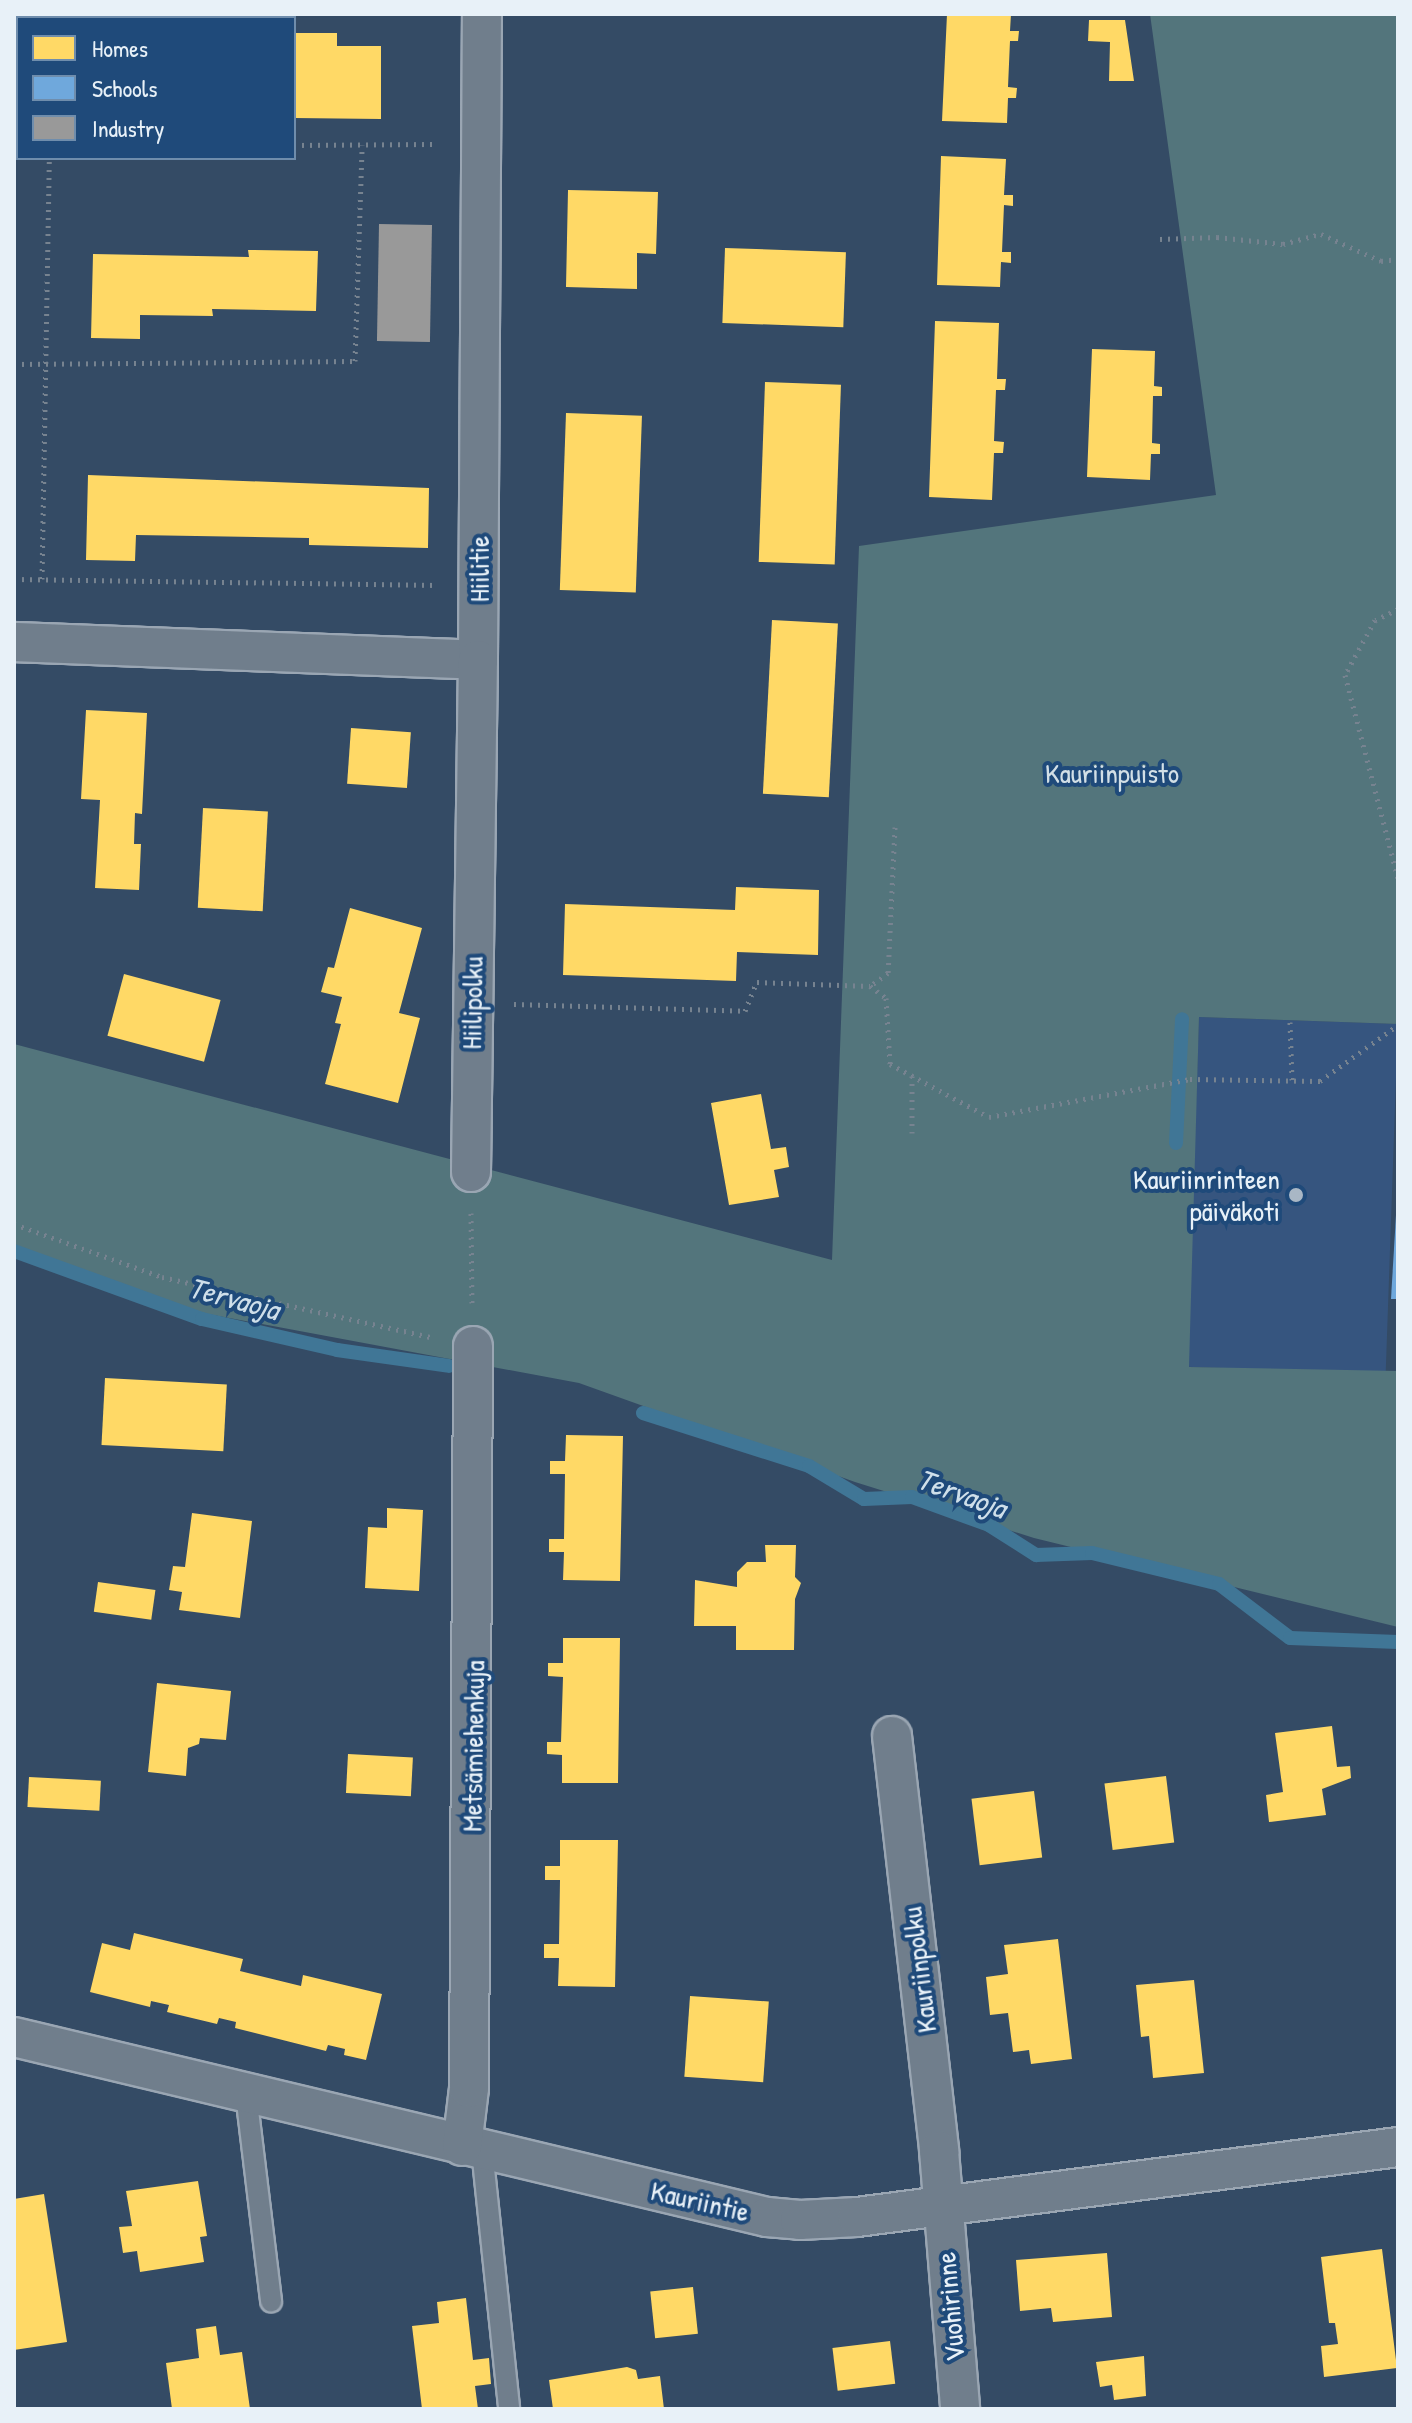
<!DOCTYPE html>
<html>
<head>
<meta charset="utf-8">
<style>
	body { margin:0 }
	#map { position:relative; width:1412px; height:2423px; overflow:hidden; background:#344b65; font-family:"Patrick Hand",sans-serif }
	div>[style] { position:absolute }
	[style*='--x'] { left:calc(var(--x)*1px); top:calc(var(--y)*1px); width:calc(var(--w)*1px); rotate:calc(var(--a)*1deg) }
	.built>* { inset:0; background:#36557f; transform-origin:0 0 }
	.green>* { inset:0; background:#53757c }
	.homes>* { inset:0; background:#ffd966; transform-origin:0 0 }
	.schools>* { inset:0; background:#6fa8dc }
	.industry>* { inset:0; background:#999; transform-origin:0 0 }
	.stream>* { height:14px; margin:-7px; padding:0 7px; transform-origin:7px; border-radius:7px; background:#407696 }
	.path>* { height:5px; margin-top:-2.5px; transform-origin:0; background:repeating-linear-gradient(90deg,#778390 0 2px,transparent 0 8px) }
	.roads { filter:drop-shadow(2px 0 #9aa6b3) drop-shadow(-2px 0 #9aa6b3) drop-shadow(0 2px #9aa6b3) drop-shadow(0 -2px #9aa6b3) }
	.service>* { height:20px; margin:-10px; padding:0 10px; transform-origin:10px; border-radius:10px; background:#707e8c }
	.minor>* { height:38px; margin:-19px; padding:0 19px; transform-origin:19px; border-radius:19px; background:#707e8c }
	.dots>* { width:22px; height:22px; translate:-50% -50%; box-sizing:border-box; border:4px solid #1f4a7a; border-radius:50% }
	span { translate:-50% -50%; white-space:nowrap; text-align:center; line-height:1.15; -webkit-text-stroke:8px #1f4a7a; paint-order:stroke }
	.street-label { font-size:28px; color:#e8f1f8 }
	.park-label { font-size:28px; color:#d2dfe6 }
	.poi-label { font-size:28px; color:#e8f1f8 }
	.right { translate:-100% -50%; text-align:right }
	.water-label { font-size:30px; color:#cfdfea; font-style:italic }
	.frame { position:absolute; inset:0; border:16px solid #e8f1f8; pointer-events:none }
	.legend { position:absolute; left:16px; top:16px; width:280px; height:144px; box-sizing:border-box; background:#1f4a7a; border:2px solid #6f8dac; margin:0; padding:10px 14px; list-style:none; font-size:24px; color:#e8f1f8 }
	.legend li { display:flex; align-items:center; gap:16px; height:40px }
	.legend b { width:40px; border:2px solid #6f8dac }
</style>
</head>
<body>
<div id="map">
	<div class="built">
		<div style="left:1199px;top:1017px;width:199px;height:350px;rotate:2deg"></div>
	</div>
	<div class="green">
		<div style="clip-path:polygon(1150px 14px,1398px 14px,1398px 1024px,1199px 1017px,1189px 1367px,1398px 1371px,1398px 1627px,1034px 1538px,855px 1482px,579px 1383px,149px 1303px,14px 1253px,14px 1044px,832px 1260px,859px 546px,1216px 495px)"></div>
	</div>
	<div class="homes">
		<div style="clip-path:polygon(947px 14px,1011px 14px,1010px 31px,1019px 31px,1018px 41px,1010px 41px,1008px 87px,1017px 88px,1016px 98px,1008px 98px,1007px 123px,942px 121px)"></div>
		<div style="clip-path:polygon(1089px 20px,1125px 20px,1134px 81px,1109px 81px,1110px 42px,1088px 41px)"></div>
		<div style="clip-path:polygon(294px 33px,337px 33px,337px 46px,381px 46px,381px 119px,294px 118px)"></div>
		<div style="clip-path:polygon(941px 156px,1006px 159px,1004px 195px,1013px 195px,1013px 206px,1004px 205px,1002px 252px,1011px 252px,1011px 263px,1001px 262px,1000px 287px,937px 285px)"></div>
		<div style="clip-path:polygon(568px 190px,658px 192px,656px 254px,637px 253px,637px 289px,566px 287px)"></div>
		<div style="left:725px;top:248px;width:121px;height:75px;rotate:2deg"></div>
		<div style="clip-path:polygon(248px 250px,318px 251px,316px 311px,212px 309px,213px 316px,140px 315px,140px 339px,91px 338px,93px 254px,249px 257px)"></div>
		<div style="clip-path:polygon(935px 321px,999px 323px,997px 379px,1006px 379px,1005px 390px,996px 390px,994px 441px,1004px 442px,1003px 453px,994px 453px,992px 500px,929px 497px)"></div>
		<div style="clip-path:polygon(1092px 349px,1155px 351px,1154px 386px,1162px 387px,1162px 396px,1153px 396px,1152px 443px,1160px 444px,1160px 454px,1151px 454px,1150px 480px,1087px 477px)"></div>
		<div style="left:765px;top:382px;width:76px;height:180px;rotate:2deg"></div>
		<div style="left:566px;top:413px;width:76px;height:177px;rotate:2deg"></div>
		<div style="clip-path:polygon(88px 475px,429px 488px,428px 548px,309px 545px,309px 538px,136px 535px,135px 561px,86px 560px)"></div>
		<div style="left:772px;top:620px;width:66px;height:174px;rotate:3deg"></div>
		<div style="clip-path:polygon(86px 710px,147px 713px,142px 814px,135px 813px,134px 844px,141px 844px,139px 890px,95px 888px,100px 800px,81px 799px)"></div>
		<div style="left:351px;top:728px;width:60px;height:56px;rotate:4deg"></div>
		<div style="left:203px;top:808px;width:65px;height:100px;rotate:3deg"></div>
		<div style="clip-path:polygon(736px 887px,819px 890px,818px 955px,737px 952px,736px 981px,563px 975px,565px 904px,735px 910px)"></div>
		<div style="clip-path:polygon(350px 908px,422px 928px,399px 1013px,420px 1018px,398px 1103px,325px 1084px,341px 1024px,335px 1023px,342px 997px,321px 992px,328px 967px,334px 968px)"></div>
		<div style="left:124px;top:974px;width:100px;height:64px;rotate:15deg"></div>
		<div style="clip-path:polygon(761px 1094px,771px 1149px,786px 1147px,789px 1167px,774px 1170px,779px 1197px,729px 1205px,711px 1103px)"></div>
		<div style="left:105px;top:1378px;width:122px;height:67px;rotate:3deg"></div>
		<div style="clip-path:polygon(566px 1435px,623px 1436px,620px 1581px,563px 1580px,564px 1552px,549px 1552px,549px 1539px,564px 1539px,565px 1474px,550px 1474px,550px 1461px,565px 1461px)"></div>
		<div style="clip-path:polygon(387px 1508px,423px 1510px,419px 1591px,365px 1588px,368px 1527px,387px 1528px)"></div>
		<div style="clip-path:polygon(192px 1513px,252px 1521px,240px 1618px,179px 1610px,182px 1592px,169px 1590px,173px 1566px,185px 1567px)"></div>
		<div style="clip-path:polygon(765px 1545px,796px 1545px,795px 1577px,801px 1583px,795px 1599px,794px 1650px,736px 1650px,736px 1626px,694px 1626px,695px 1580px,737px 1587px,737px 1572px,747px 1562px,766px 1562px)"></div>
		<div style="left:98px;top:1582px;width:58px;height:30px;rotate:8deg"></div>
		<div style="clip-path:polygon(563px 1638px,620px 1638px,618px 1783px,562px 1783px,562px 1755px,547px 1754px,547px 1742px,561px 1742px,563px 1677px,548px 1676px,548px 1663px,563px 1663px)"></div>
		<div style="clip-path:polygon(157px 1683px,231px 1691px,226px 1740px,200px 1738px,199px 1744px,188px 1748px,186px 1776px,148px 1772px)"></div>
		<div style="clip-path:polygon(1332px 1726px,1337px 1767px,1350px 1766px,1351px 1778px,1322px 1789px,1326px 1815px,1269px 1822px,1266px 1795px,1283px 1792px,1275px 1733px)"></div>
		<div style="left:348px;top:1754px;width:65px;height:39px;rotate:3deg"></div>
		<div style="left:1166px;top:1776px;width:67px;height:62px;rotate:83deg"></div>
		<div style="left:29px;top:1777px;width:72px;height:30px;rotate:3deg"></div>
		<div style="left:1034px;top:1791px;width:67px;height:63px;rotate:83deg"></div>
		<div style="clip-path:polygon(560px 1840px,618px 1840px,615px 1987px,558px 1986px,559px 1958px,544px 1958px,544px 1944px,559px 1944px,560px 1880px,545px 1880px,545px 1866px,560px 1866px)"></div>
		<div style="clip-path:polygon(134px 1933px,243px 1959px,240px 1971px,301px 1986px,303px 1975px,382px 1994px,366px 2060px,344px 2055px,345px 2049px,328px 2045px,326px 2051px,235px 2028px,236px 2022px,219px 2018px,217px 2024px,167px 2012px,169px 2005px,151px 2001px,150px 2007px,90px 1992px,102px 1943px,130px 1950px)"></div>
		<div style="clip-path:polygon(1058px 1939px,1072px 2059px,1031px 2064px,1029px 2050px,1013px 2052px,1008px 2013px,990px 2015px,986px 1977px,1008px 1974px,1004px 1945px)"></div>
		<div style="clip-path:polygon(1194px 1980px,1204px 2073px,1153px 2078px,1149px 2036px,1141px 2037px,1136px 1985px)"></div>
		<div style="left:690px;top:1996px;width:79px;height:81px;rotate:4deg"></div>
		<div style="clip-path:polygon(198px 2181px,207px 2236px,200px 2237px,204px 2262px,140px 2272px,137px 2251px,123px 2253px,119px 2227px,132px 2226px,126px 2191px)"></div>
		<div style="clip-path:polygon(44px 2194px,67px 2342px,14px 2350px,14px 2199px)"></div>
		<div style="clip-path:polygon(1382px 2249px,1397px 2368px,1324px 2377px,1321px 2346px,1338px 2344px,1335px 2323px,1329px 2323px,1321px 2257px)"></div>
		<div style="clip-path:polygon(1107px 2253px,1112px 2317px,1053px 2322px,1051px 2308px,1020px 2311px,1016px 2260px)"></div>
		<div style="left:693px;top:2287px;width:47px;height:43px;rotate:84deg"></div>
		<div style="clip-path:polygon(466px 2298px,473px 2360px,489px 2358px,491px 2384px,475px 2386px,478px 2409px,422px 2409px,412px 2326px,439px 2323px,437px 2302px)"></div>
		<div style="clip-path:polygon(216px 2326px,220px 2355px,242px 2352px,250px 2409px,172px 2409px,166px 2363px,199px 2358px,196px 2329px)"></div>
		<div style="left:890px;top:2341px;width:43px;height:58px;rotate:83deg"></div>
		<div style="clip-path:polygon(1144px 2356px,1146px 2396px,1114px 2400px,1112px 2385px,1100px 2387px,1096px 2362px)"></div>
		<div style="clip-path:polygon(627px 2367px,636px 2370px,638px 2379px,660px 2376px,664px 2409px,553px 2409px,549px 2380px)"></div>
	</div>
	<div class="schools">
		<div style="clip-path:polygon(1396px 1215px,1398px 1215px,1398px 1299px,1391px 1299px)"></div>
	</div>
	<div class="industry">
		<div style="left:379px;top:224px;width:53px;height:117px;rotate:1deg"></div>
	</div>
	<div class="stream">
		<div style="--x:1176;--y:1143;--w:124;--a:-87.2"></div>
		<div style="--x:14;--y:1251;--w:200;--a:19.9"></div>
		<div style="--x:202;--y:1319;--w:139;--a:12.9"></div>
		<div style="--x:337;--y:1350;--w:113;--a:8.1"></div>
		<div style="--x:643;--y:1413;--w:174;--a:17.7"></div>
		<div style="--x:809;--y:1466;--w:64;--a:31"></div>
		<div style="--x:864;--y:1499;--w:48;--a:-2.4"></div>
		<div style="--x:912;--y:1497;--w:82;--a:20"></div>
		<div style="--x:989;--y:1525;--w:56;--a:32.6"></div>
		<div style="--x:1036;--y:1555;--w:56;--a:-2"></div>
		<div style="--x:1092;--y:1553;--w:131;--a:13.7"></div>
		<div style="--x:1219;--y:1584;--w:89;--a:37.3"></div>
		<div style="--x:1290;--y:1638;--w:108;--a:2.1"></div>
	</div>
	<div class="path">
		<div style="--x:14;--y:143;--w:4;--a:0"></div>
		<div style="--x:294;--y:145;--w:139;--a:-0.4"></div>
		<div style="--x:1160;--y:239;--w:57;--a:-2"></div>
		<div style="--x:1217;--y:237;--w:66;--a:6.1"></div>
		<div style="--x:1283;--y:244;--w:39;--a:-15"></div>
		<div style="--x:1321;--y:234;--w:66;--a:24.2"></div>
		<div style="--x:1381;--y:261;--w:17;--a:-7"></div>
		<div style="--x:14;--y:364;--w:341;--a:-0.5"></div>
		<div style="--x:355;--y:361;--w:216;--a:-88.1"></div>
		<div style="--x:14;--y:579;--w:423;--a:0.8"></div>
		<div style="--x:42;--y:579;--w:421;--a:-89"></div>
		<div style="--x:1398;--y:609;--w:25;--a:154"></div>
		<div style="--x:1375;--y:620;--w:63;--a:118.6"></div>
		<div style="--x:1345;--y:675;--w:210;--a:75.4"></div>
		<div style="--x:895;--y:827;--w:146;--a:92.7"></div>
		<div style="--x:888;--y:973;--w:22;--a:144"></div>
		<div style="--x:870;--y:986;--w:20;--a:37"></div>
		<div style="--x:886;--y:998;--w:66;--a:86.5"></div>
		<div style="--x:890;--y:1064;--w:112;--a:28.2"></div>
		<div style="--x:989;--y:1117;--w:205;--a:-10.7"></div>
		<div style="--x:1190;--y:1079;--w:130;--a:0.9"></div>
		<div style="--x:1320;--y:1081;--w:96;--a:-35.7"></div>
		<div style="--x:514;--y:1004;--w:231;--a:1.7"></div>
		<div style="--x:745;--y:1011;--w:31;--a:-68"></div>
		<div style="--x:757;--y:982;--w:113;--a:2"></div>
		<div style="--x:1290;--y:1022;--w:58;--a:88"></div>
		<div style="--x:912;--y:1133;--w:57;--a:-90"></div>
		<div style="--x:471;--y:1213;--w:90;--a:89.4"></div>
		<div style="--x:14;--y:1224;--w:157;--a:19.7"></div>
		<div style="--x:162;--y:1277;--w:276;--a:12.6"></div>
	</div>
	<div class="roads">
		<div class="service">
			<div style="--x:246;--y:2094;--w:209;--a:83.1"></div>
			<div style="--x:482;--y:2150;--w:260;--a:84"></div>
		</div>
		<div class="minor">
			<div style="--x:14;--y:642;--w:464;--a:2.2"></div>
			<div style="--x:478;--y:660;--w:646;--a:-89.65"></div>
			<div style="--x:471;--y:1172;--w:512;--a:-89.22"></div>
			<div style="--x:892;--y:1736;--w:418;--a:83.5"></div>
			<div style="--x:939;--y:2151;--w:259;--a:85.3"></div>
			<div style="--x:14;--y:2037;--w:774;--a:13.44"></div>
			<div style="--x:767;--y:2217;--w:33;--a:5"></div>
			<div style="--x:800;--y:2220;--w:57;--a:-3"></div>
			<div style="--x:857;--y:2217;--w:546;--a:-7.37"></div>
			<div style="--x:462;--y:2146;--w:58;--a:-83.1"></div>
			<div style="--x:469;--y:2088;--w:742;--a:-89.69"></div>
		</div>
	</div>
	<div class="dots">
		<div style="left:1296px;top:1195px;background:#a9b7c5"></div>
	</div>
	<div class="street-label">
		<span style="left:479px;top:569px;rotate:-90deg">Hiilitie</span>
		<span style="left:472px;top:1003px;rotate:-89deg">Hiilipolku</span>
		<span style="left:473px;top:1746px;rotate:-89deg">Metsämiehenkuja</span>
		<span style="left:919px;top:1970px;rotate:-97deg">Kauriinpolku</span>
		<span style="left:700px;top:2201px;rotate:13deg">Kauriintie</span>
		<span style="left:950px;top:2307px;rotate:-95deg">Vuohirinne</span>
	</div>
	<div class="park-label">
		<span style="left:1112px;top:773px">Kauriinpuisto</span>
	</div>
	<div class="poi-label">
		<span class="right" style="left:1280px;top:1195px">Kauriinrinteen<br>päiväkoti</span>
	</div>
	<div class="water-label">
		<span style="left:234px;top:1298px;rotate:15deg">Tervaoja</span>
		<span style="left:962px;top:1493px;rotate:20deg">Tervaoja</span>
	</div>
	<div class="frame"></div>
	<ul class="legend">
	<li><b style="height:22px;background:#ffd966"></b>Homes</li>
	<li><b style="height:22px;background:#6fa8dc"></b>Schools</li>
	<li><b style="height:22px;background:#999"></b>Industry</li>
	</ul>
</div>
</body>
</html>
